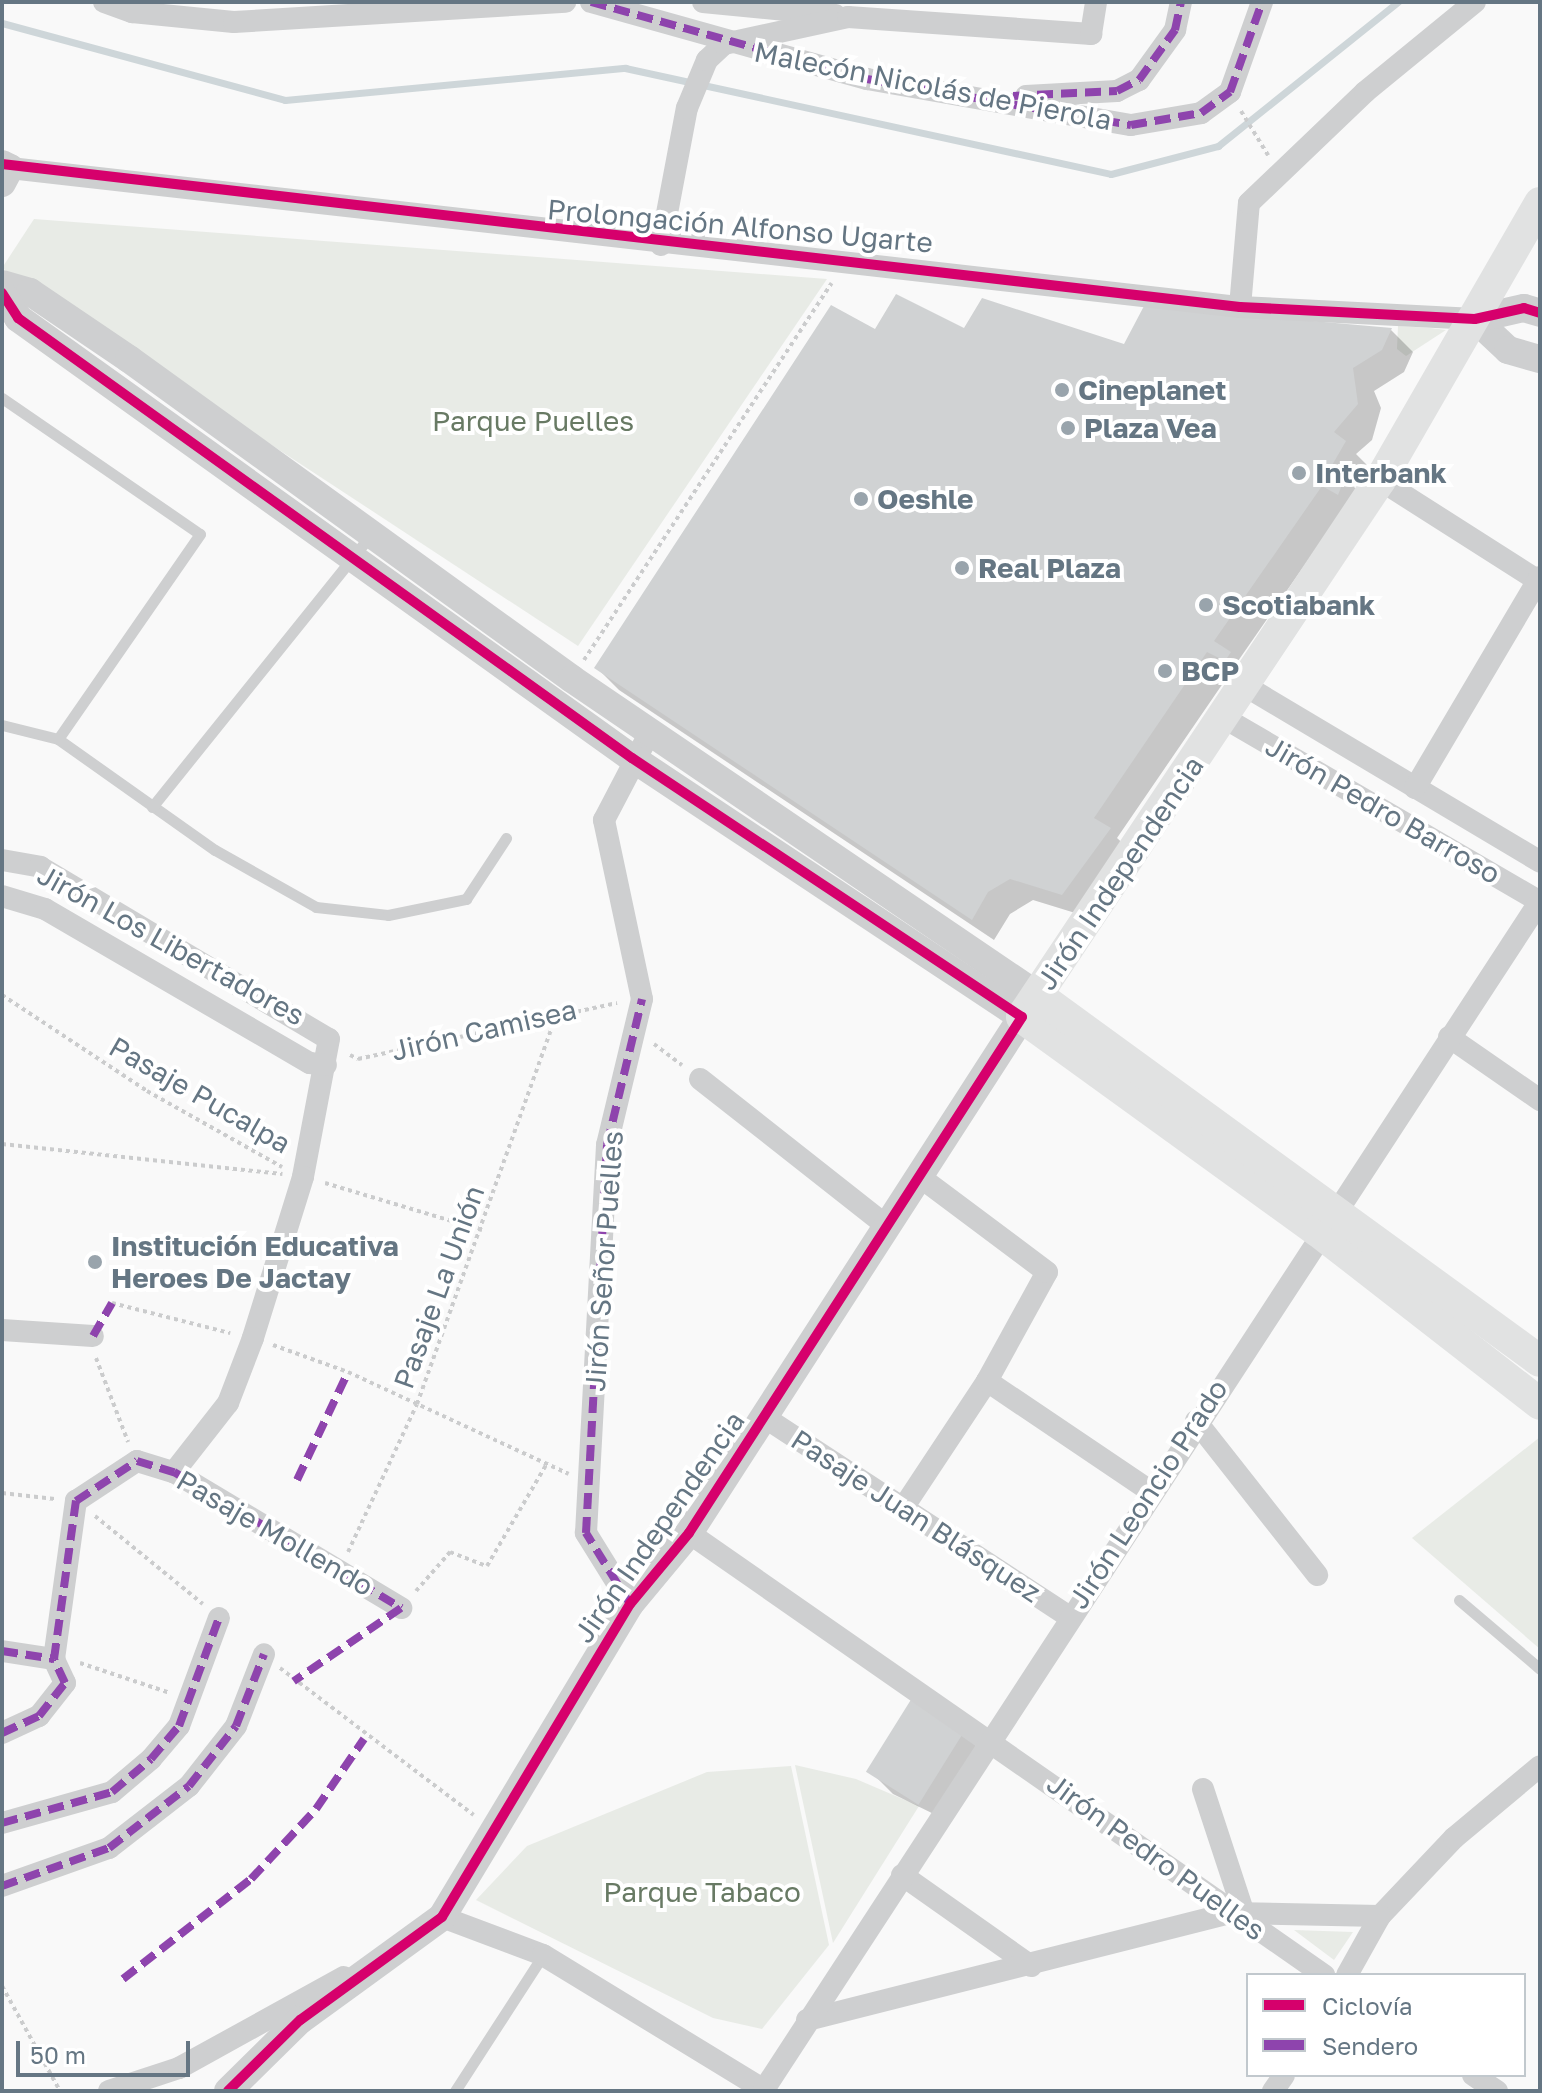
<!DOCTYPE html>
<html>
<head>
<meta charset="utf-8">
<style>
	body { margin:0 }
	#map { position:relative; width:1542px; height:2093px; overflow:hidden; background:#f9f9f9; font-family:"Golos Text",sans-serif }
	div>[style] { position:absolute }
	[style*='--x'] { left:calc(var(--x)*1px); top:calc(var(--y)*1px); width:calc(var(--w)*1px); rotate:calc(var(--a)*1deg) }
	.green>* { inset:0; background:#e8ebe6 }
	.shadow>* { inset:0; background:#0003 }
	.stream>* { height:7px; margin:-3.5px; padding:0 3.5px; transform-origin:3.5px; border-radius:3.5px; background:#ced6d9 }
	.building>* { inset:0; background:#d0d2d3; transform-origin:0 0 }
	.path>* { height:4px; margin-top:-2px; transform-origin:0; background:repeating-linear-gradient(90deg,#cbcccd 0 4px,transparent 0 8px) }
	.service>* { height:11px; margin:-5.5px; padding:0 5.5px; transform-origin:5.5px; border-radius:5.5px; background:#cecfd0 }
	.minor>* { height:22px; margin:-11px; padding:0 11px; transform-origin:11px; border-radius:11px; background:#cecfd0 }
	.tertiary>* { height:28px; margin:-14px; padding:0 14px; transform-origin:14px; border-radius:14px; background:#cecfd0 }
	.secondary>* { height:32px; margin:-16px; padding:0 16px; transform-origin:16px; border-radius:16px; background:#e1e2e2 }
	.quiet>* { height:8px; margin-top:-4px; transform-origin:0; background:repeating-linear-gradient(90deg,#8e44ad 0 16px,transparent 0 24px) }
	.cycleway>* { height:10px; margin:-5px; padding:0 5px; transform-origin:5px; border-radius:5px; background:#d6006c }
	.dots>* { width:22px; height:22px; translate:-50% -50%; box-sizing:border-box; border:4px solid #fff; border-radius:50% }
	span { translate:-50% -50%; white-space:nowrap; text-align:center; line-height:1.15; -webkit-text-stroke:8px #fff; paint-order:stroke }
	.street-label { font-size:28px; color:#657683 }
	.poi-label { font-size:28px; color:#657683; font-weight:700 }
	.left { translate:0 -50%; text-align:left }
	.park-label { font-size:28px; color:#687a64 }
	.frame { position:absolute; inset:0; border:4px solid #657683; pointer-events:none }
	.legend { position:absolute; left:1246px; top:1973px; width:280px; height:104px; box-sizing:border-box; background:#fff; border:2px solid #c1c8cd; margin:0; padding:10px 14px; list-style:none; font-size:24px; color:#657683 }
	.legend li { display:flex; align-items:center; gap:16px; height:40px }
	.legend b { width:40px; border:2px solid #c1c8cd }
	.scale { position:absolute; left:16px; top:2041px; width:174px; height:36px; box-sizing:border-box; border:4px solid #657683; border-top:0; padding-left:10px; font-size:24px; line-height:28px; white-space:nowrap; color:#657683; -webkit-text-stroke:6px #fff; paint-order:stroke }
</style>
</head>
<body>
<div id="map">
	<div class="green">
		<div style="clip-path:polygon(34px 219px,827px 279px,578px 646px,2px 268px)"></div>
		<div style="clip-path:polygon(1398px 326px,1430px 328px,1446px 330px,1406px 356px,1397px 349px)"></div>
		<div style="clip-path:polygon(1540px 1437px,1540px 1649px,1412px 1538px)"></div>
		<div style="clip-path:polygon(795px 1765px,856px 1779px,919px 1806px,833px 1943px)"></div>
		<div style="clip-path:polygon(791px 1766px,829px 1945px,762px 2029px,713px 2018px,476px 1900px,527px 1846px,707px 1772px)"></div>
		<div style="clip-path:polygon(1294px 1930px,1353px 1932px,1334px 1960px)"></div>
	</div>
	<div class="shadow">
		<div style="clip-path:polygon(1391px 330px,1413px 352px,1404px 372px,1374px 391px,1381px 408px,1372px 440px,1356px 454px,1367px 465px,1354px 487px,1367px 499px,1345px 507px,1238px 661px,1252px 676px,1248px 682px,1230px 673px,1117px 838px,1132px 852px,1085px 916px,1033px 900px,1010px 914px,994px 940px,619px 690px,597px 668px,875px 331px,965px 331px,1125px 346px)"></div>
		<div style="clip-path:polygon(963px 1733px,985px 1755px,944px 1819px,893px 1794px,871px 1772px)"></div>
	</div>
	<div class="stream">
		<div style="--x:2;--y:23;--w:293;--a:15.2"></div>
		<div style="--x:285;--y:100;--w:342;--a:-5.4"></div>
		<div style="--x:625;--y:68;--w:497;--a:12.3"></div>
		<div style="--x:1111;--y:174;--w:111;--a:-14.7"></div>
		<div style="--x:1218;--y:146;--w:231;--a:-38.7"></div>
	</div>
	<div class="building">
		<div style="clip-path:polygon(896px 294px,964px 328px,982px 298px,1124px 344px,1144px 306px,1392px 328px,1382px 350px,1353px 368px,1358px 404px,1334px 432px,1346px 441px,1331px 467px,1346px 475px,1338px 495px,1322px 486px,1214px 641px,1231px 652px,1225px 661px,1207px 652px,1094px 818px,1111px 828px,1062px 895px,1010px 879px,988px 892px,972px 920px,594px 668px,831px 305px,875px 329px)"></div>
		<div style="left:912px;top:1698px;width:62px;height:87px;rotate:32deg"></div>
	</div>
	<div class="path">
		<div style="--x:1241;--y:111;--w:52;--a:58.5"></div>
		<div style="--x:584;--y:660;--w:451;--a:-56.7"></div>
		<div style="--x:2;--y:995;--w:174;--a:33.5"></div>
		<div style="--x:147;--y:1091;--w:155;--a:29.4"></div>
		<div style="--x:654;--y:1044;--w:35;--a:37"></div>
		<div style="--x:350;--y:1055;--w:9;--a:27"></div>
		<div style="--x:358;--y:1059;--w:265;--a:-12.2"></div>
		<div style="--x:2;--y:1144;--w:282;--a:6.1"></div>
		<div style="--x:325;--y:1183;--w:164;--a:16.7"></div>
		<div style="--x:112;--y:1303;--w:122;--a:14.3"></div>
		<div style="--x:273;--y:1345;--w:80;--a:19.8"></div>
		<div style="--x:348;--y:1372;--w:243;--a:24.8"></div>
		<div style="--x:96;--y:1358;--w:90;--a:69.1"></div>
		<div style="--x:2;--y:1493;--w:53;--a:6.5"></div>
		<div style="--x:95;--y:1516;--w:139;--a:39.2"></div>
		<div style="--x:348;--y:1552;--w:163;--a:-65"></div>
		<div style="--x:417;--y:1404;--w:418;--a:-70.3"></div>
		<div style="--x:416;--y:1591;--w:52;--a:-48.9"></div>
		<div style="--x:450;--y:1552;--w:40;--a:21"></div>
		<div style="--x:487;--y:1566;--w:117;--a:-59.7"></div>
		<div style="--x:80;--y:1663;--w:95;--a:18.4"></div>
		<div style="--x:280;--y:1668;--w:243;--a:37.2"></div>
		<div style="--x:2;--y:1986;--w:120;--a:61.1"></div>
	</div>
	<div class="service">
		<div style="--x:2;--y:398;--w:240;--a:34.5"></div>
		<div style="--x:200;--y:534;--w:249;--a:124.7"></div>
		<div style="--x:2;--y:725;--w:58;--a:14"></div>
		<div style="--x:58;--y:739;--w:192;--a:35.3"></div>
		<div style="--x:215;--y:850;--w:116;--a:29.4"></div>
		<div style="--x:316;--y:907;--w:72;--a:6.3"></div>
		<div style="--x:388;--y:915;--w:80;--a:-11.6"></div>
		<div style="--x:466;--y:899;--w:73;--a:-56.7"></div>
		<div style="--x:152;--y:807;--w:349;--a:-51.2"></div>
		<div style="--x:1459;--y:1600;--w:106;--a:40.4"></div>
		<div style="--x:455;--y:2091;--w:162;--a:-57.1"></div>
	</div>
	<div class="minor">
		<div style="--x:104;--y:2;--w:30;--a:20"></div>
		<div style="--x:132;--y:12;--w:102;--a:5.6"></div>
		<div style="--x:234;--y:22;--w:332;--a:-3.5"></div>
		<div style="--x:591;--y:2;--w:287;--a:15.6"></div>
		<div style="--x:867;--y:79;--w:268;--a:9.9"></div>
		<div style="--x:1131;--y:125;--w:71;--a:-9.7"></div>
		<div style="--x:1201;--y:113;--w:36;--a:-36"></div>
		<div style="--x:1230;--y:92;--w:96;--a:-70.4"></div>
		<div style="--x:703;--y:2;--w:133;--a:5.6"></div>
		<div style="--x:1026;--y:96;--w:91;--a:-3.1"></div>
		<div style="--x:1117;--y:91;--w:25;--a:-27"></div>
		<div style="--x:1139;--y:80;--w:62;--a:-54.2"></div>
		<div style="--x:1175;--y:30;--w:29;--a:-78"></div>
		<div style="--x:10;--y:168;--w:1238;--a:6.45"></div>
		<div style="--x:1240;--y:307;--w:235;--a:2.9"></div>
		<div style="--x:661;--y:245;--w:139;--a:-79.3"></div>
		<div style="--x:687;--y:108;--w:52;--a:-67.4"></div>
		<div style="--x:707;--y:60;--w:23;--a:-43"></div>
		<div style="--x:724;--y:44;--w:127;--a:-12.3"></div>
		<div style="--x:848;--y:17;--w:244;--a:4"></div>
		<div style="--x:1091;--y:34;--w:32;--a:-81"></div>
		<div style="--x:1240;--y:307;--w:104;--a:-85.1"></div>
		<div style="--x:1249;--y:203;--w:161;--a:-43.7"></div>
		<div style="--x:1365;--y:92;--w:142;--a:-39.3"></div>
		<div style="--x:1380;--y:480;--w:190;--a:32.5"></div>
		<div style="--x:1247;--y:687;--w:341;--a:30.8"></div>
		<div style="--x:1226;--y:719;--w:363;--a:30.2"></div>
		<div style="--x:1415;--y:788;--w:245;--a:-59.4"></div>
		<div style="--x:2;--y:860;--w:39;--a:10"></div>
		<div style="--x:40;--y:867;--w:336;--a:30.8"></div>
		<div style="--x:329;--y:1039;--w:140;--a:100.7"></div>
		<div style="--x:303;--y:1177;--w:169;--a:107.3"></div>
		<div style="--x:253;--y:1338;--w:70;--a:111"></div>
		<div style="--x:228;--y:1403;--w:88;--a:128"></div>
		<div style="--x:2;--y:896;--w:45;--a:16.8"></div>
		<div style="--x:45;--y:909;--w:306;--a:30.2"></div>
		<div style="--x:310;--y:1063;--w:16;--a:7"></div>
		<div style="--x:1449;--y:1037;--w:111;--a:34.7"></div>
		<div style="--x:700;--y:1079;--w:239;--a:38.2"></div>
		<div style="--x:2;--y:1330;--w:91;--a:3.8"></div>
		<div style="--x:987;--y:1381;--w:197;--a:34"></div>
		<div style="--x:764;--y:1417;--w:362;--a:33.2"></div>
		<div style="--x:1196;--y:1421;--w:196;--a:51.8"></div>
		<div style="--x:905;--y:1505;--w:149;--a:-56.5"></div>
		<div style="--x:987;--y:1381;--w:124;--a:-61.2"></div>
		<div style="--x:1047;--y:1272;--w:159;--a:-143.2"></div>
		<div style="--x:689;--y:1533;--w:774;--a:34.84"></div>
		<div style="--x:630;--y:1604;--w:84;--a:-121.8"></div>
		<div style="--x:586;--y:1533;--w:389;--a:-86.9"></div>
		<div style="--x:607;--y:1145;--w:150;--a:-76.5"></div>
		<div style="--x:642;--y:999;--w:183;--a:-102"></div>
		<div style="--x:604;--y:820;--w:99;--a:-62.4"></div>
		<div style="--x:2;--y:1651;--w:53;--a:8.7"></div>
		<div style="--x:54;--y:1659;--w:160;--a:-82.1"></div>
		<div style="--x:76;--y:1501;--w:73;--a:-33.3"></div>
		<div style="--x:137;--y:1461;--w:39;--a:17"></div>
		<div style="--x:174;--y:1472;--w:265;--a:30.9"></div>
		<div style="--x:2;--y:1733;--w:41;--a:-24.7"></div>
		<div style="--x:39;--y:1716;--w:42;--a:-51.8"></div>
		<div style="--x:65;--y:1683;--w:26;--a:-115"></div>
		<div style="--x:1203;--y:1789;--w:128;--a:71.8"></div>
		<div style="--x:2;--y:1823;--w:114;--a:-15.7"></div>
		<div style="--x:112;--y:1792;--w:51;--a:-40.2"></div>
		<div style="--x:151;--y:1759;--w:43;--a:-49.7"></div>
		<div style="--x:179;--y:1726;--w:115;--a:-69.7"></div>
		<div style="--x:902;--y:1875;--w:158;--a:35.2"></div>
		<div style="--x:2;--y:1886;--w:114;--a:-19.6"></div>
		<div style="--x:109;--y:1848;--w:101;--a:-37.8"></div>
		<div style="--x:189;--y:1786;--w:76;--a:-51.9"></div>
		<div style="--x:236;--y:1726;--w:77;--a:-68.7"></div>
		<div style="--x:442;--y:1917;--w:108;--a:20.6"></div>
		<div style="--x:543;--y:1955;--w:261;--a:31.4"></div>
		<div style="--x:1347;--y:1975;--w:68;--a:-60.8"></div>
		<div style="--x:1380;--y:1916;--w:108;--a:-46.5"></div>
		<div style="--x:1454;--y:1838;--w:112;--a:-39.9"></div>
		<div style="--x:807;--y:2020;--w:437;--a:-14.2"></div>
		<div style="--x:1231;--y:1913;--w:149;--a:1.2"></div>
		<div style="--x:1473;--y:2075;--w:29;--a:34"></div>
		<div style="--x:109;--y:2091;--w:74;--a:-18.2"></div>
		<div style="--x:179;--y:2068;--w:188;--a:-28.9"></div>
		<div style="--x:763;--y:2091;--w:1421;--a:-56.86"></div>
		<div style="--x:1273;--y:2091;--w:19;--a:-55"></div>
	</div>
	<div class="tertiary">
		<div style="--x:2;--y:164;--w:9;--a:27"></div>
		<div style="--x:10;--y:168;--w:17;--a:118"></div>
		<div style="--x:2;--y:284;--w:29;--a:16"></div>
		<div style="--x:30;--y:292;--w:120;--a:34.1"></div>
		<div style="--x:129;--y:359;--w:546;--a:35.84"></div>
		<div style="--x:572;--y:679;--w:562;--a:34.2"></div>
		<div style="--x:2;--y:293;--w:30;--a:57"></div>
		<div style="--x:18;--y:318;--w:755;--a:35.63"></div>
		<div style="--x:632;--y:758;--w:468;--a:33.6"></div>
		<div style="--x:1022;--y:1017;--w:614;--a:122.84"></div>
		<div style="--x:689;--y:1533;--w:92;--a:129.7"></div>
		<div style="--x:630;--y:1604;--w:365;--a:121"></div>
		<div style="--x:442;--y:1917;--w:175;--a:144"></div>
		<div style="--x:300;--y:2020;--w:101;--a:135.4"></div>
		<div style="--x:1475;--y:319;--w:45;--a:43.2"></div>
		<div style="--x:1508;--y:350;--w:33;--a:16"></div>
		<div style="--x:1475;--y:319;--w:50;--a:-12.7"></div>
		<div style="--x:1524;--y:308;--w:17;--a:17"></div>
	</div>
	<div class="secondary">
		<div style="--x:1540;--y:203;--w:320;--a:120"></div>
		<div style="--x:1380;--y:480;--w:645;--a:123.69"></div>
		<div style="--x:1022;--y:1017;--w:365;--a:35.9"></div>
		<div style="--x:1318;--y:1231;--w:281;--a:37.9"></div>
		<div style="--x:1037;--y:995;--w:622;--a:36.04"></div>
	</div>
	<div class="quiet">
		<div style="--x:591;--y:2;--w:287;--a:15.6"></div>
		<div style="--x:867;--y:79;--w:268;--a:9.9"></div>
		<div style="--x:1131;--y:125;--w:71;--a:-9.7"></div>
		<div style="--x:1201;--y:113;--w:36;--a:-36"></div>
		<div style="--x:1230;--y:92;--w:96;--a:-70.4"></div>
		<div style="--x:1013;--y:96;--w:104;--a:-2.8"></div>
		<div style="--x:1117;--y:91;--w:25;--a:-27"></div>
		<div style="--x:1139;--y:80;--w:62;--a:-54.2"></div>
		<div style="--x:1175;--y:30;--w:29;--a:-78"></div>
		<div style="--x:93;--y:1336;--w:38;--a:-60"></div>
		<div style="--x:297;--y:1480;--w:119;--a:-64.7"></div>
		<div style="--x:630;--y:1604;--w:84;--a:-121.8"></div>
		<div style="--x:586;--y:1533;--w:389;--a:-86.9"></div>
		<div style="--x:607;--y:1145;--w:150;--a:-76.5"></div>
		<div style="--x:2;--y:1651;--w:53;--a:8.7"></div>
		<div style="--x:54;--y:1659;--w:160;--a:-82.1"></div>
		<div style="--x:76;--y:1501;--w:73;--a:-33.3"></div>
		<div style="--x:137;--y:1461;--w:39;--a:17"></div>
		<div style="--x:174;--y:1472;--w:265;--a:30.9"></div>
		<div style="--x:401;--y:1608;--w:130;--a:145.7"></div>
		<div style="--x:2;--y:1733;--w:41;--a:-24.7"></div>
		<div style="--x:39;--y:1716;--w:42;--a:-51.8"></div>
		<div style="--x:65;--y:1683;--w:26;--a:-115"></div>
		<div style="--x:2;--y:1823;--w:114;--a:-15.7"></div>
		<div style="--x:112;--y:1792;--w:51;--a:-40.2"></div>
		<div style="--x:151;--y:1759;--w:43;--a:-49.7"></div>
		<div style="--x:179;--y:1726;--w:115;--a:-69.7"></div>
		<div style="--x:2;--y:1886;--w:114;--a:-19.6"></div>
		<div style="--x:109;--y:1848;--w:101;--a:-37.8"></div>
		<div style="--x:189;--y:1786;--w:76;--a:-51.9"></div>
		<div style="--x:236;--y:1726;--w:77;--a:-68.7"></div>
		<div style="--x:123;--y:1979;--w:162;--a:-38"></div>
		<div style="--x:251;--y:1879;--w:96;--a:-47.1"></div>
		<div style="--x:316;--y:1809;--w:85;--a:-55.6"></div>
	</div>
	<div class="cycleway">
		<div style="--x:2;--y:164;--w:1246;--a:6.59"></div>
		<div style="--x:1240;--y:307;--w:235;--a:2.9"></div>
		<div style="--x:1475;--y:319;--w:50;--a:-12.7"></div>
		<div style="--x:1524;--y:308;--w:17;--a:17"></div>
		<div style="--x:2;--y:293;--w:30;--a:57"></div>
		<div style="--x:18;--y:318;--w:755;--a:35.63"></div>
		<div style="--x:632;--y:758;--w:468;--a:33.6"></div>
		<div style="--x:1022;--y:1017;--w:614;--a:122.84"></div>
		<div style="--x:689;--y:1533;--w:92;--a:129.7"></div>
		<div style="--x:630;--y:1604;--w:365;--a:121"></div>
		<div style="--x:442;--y:1917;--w:175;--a:144"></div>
		<div style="--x:300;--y:2020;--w:101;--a:135.4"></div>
	</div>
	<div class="dots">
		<div style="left:1062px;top:390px;background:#99a4ac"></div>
		<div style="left:1068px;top:428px;background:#99a4ac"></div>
		<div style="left:1299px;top:473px;background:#99a4ac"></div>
		<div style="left:861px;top:499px;background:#99a4ac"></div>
		<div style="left:962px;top:568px;background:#99a4ac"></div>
		<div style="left:1206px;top:605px;background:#99a4ac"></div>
		<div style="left:1165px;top:671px;background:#99a4ac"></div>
		<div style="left:95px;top:1262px;background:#99a4ac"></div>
	</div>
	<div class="street-label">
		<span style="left:933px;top:86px;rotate:11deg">Malecón Nicolás de Pierola</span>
		<span style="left:740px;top:226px;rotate:5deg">Prolongación Alfonso Ugarte</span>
		<span style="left:1383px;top:810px;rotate:30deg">Jirón Pedro Barroso</span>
		<span style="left:1120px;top:873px;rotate:-56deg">Jirón Independencia</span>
		<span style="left:171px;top:945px;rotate:29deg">Jirón Los Libertadores</span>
		<span style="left:484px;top:1030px;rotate:-13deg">Jirón Camisea</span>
		<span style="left:200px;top:1095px;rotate:30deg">Pasaje Pucalpa</span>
		<span style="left:604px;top:1261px;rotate:-86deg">Jirón Señor Puelles</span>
		<span style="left:439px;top:1287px;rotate:-70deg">Pasaje La Unión</span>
		<span style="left:1148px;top:1494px;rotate:-57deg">Jirón Leoncio Prado</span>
		<span style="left:916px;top:1516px;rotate:33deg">Pasaje Juan Blásquez</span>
		<span style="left:659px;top:1527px;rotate:-55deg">Jirón Independencia</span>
		<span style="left:275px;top:1533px;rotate:30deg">Pasaje Mollendo</span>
		<span style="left:1156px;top:1857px;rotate:36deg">Jirón Pedro Puelles</span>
	</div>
	<div class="poi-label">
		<span class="left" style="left:1078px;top:390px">Cineplanet</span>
		<span class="left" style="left:1084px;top:428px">Plaza Vea</span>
		<span class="left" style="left:1315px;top:473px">Interbank</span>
		<span class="left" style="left:877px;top:499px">Oeshle</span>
		<span class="left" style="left:978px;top:568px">Real Plaza</span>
		<span class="left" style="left:1222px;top:605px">Scotiabank</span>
		<span class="left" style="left:1181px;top:671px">BCP</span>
		<span class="left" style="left:111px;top:1262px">Institución Educativa<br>Heroes De Jactay</span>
	</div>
	<div class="park-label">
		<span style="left:533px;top:421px">Parque Puelles</span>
		<span style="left:702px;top:1892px">Parque Tabaco</span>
	</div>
	<div class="frame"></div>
	<ul class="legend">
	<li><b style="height:10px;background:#d6006c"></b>Ciclovía</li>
	<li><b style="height:10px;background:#8e44ad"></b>Sendero</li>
	</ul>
	<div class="scale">50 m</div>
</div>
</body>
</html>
